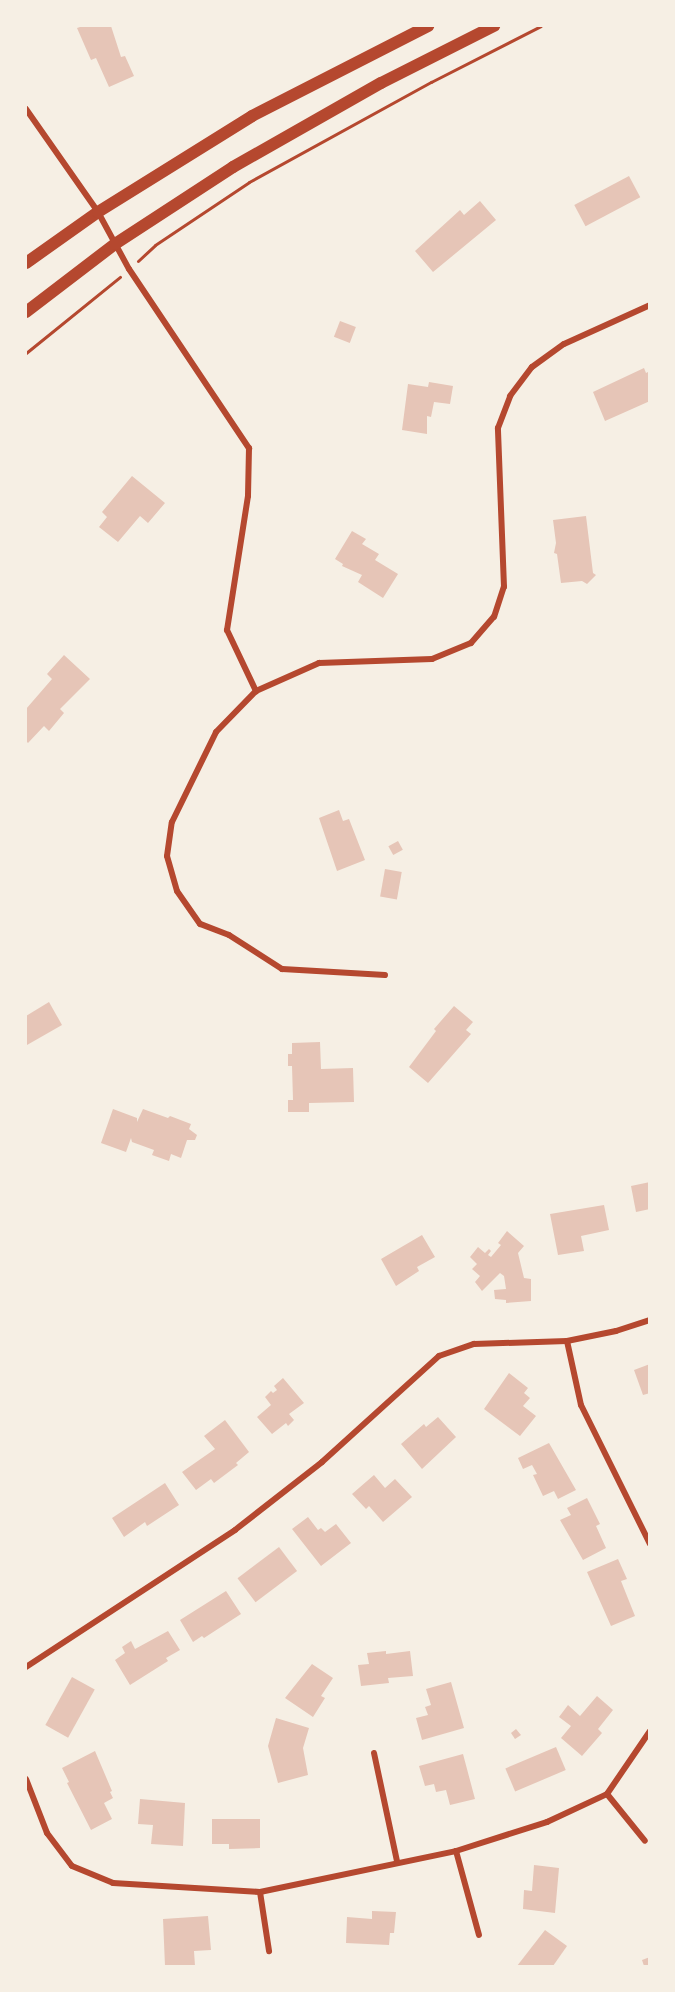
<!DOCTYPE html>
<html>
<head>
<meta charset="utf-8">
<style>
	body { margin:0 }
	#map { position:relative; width:675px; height:1992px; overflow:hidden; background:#f6efe4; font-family:"Libre Baskerville",serif }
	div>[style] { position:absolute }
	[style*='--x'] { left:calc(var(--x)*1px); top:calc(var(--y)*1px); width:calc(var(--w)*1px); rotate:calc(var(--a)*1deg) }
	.building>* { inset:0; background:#e6c5b7; transform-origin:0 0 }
	.path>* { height:3px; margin:-1.5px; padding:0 1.5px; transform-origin:1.5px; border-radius:1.5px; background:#b5482f }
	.minor>* { height:6px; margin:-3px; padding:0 3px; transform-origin:3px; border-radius:3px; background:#b5482f }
	.secondary>* { height:12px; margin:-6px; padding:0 6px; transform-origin:6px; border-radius:6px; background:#b5482f }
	span { translate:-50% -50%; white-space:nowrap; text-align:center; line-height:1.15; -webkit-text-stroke:4.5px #f6efe4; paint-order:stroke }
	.frame { position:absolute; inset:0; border:27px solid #f6efe4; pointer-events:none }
</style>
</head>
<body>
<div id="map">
	<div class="building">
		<div style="clip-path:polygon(83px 26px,111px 26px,121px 57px,125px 56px,134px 76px,109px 87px,96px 58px,91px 60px,77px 28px)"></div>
		<div style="left:629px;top:176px;width:24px;height:62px;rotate:62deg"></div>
		<div style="clip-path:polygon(480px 201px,496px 220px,433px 272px,415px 251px,460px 210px,464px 215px)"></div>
		<div style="left:340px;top:321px;width:17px;height:17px;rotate:21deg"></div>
		<div style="clip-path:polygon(644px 368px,646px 373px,650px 371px,650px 401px,605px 421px,593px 392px)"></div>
		<div style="clip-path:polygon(429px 382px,453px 386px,450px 404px,434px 402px,431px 417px,427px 416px,427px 434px,402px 430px,408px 384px,428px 387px)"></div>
		<div style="clip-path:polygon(132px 476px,165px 503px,148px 523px,140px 516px,118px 542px,99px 527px,107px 517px,102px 512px)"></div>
		<div style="clip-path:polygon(586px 516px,593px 573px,596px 575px,587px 584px,582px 581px,561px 583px,557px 554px,554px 553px,556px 543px,553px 520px)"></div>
		<div style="clip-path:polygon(352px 531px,366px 539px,362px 544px,379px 554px,375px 560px,398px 574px,383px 598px,358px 582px,362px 575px,342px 566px,343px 564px,335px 559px)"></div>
		<div style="clip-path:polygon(64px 655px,90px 679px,60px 709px,64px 713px,49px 731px,44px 726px,28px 743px,26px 741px,26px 709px,52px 679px,47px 674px)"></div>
		<div style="clip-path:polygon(339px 810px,343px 821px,349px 819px,365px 860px,337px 871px,319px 818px)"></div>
		<div style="left:398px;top:841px;width:10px;height:11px;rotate:61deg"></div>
		<div style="left:385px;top:869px;width:17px;height:28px;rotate:10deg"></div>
		<div style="clip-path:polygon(49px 1002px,62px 1025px,27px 1045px,26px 1016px)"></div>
		<div style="clip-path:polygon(454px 1006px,473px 1022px,466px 1030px,471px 1034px,428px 1083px,409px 1067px,436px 1031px,434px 1029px)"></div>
		<div style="clip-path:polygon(320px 1042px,321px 1069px,353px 1068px,354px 1102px,309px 1103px,309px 1112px,288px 1112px,288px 1100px,293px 1100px,292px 1066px,288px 1066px,288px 1054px,292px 1054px,292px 1043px)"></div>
		<div style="clip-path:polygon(113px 1109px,137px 1118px,137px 1122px,143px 1109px,168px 1118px,170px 1116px,191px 1124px,189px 1129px,197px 1135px,195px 1140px,187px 1140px,181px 1158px,171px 1154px,169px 1161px,152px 1155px,154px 1150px,132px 1142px,131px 1138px,126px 1152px,101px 1143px)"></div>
		<div style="clip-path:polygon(650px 1182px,650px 1209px,636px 1212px,631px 1186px)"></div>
		<div style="clip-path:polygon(604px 1205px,609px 1230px,581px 1236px,584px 1251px,558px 1255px,550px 1214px)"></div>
		<div style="clip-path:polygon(507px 1231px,524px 1246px,518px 1253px,524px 1278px,531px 1279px,531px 1301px,506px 1303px,506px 1300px,495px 1299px,494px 1290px,506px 1289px,504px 1276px,500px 1273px,482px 1291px,475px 1282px,480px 1276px,472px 1269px,477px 1264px,470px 1257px,478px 1247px,485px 1253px,489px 1249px,491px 1251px,488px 1255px,491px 1257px,501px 1245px,498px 1243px)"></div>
		<div style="clip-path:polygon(422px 1235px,435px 1257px,417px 1267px,419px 1271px,396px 1286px,381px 1259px)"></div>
		<div style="clip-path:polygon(650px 1364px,650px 1393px,643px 1395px,634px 1370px)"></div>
		<div style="clip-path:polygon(509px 1373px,528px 1388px,524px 1393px,530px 1398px,523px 1406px,536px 1416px,520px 1436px,484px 1409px)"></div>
		<div style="clip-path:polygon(283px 1378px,304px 1403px,289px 1414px,294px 1420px,288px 1426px,286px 1423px,272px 1434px,257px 1417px,271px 1405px,265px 1397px,271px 1391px,273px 1393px,277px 1390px,274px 1386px)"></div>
		<div style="clip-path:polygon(438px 1417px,456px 1437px,422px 1469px,401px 1444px,424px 1424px,426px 1427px)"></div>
		<div style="clip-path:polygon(225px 1420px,249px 1452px,236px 1463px,238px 1465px,214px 1483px,211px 1479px,196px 1490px,182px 1472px,215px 1449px,204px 1436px)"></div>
		<div style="clip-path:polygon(549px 1443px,576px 1490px,558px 1499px,554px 1491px,543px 1496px,533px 1475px,537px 1474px,532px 1465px,523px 1469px,518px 1458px)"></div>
		<div style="clip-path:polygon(374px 1475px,385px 1488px,395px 1479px,412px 1497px,383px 1522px,369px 1506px,366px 1509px,352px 1494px)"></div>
		<div style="clip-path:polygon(165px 1483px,179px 1505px,147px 1526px,145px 1522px,124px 1537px,112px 1518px)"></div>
		<div style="clip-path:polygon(587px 1498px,600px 1524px,596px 1526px,606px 1548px,583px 1560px,560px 1520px,571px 1515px,567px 1508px)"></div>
		<div style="clip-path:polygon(308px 1517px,318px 1530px,321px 1528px,325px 1532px,336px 1524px,351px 1543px,321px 1566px,292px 1529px)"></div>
		<div style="left:279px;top:1547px;width:30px;height:52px;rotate:53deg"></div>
		<div style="clip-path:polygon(618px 1559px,627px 1579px,621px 1581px,635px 1616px,611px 1626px,587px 1572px)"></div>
		<div style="clip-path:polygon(226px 1591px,241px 1614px,204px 1638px,202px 1636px,193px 1642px,180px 1620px)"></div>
		<div style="clip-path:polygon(168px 1631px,180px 1650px,166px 1658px,168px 1661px,130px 1685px,115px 1660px,125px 1653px,122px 1647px,131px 1641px,135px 1649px)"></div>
		<div style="clip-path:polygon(386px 1651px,386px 1654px,410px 1651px,413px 1676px,388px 1678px,389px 1683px,361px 1686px,358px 1665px,369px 1664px,367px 1653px)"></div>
		<div style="clip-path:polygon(312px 1664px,333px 1678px,321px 1696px,325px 1698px,313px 1717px,285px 1698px)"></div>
		<div style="left:72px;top:1677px;width:26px;height:55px;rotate:29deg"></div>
		<div style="clip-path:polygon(451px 1682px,464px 1728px,422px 1740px,416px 1718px,428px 1715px,425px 1707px,431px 1705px,426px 1689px)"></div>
		<div style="clip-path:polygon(597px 1696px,613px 1710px,598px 1729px,602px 1733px,582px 1756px,561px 1738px,571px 1726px,559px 1717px,568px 1705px,580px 1716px)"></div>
		<div style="clip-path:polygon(276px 1718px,309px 1728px,303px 1748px,308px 1775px,278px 1783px,268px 1746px)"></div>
		<div style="clip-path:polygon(516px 1729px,521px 1735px,515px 1739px,511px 1733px)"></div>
		<div style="left:556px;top:1747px;width:25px;height:55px;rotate:67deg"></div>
		<div style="clip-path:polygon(95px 1751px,112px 1791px,110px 1792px,113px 1798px,104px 1803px,112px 1819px,91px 1830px,67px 1783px,69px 1782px,62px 1768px)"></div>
		<div style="clip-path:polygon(463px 1754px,475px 1799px,450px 1805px,446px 1790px,436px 1792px,434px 1784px,425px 1786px,419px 1766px)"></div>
		<div style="clip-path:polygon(140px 1799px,185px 1803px,183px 1846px,151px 1844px,153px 1825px,138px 1824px)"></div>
		<div style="clip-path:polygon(212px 1819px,260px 1819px,260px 1848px,229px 1849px,229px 1844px,212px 1844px)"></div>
		<div style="clip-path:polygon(534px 1865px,559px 1868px,555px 1913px,523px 1909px,524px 1890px,532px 1891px)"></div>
		<div style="clip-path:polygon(372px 1911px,396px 1912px,394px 1933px,390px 1933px,389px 1945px,346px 1943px,347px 1917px,372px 1919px)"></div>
		<div style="clip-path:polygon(208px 1916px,211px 1950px,194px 1951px,195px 1966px,165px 1966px,163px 1919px)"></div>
		<div style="clip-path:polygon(545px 1930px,567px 1946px,553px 1966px,517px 1966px)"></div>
		<div style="clip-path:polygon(650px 1957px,650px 1966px,644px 1966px,642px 1960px)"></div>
	</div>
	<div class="path">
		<div style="--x:138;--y:261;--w:23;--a:-43"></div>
		<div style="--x:155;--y:245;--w:113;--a:-33.8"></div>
		<div style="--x:249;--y:182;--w:208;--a:-28.8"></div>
		<div style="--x:431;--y:82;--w:123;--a:-27"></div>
		<div style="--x:26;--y:353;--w:121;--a:-39"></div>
	</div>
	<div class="minor">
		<div style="--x:26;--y:109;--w:126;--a:55"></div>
		<div style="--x:98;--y:212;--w:65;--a:61.5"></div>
		<div style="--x:129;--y:269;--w:216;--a:56.2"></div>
		<div style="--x:249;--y:448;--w:48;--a:91.2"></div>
		<div style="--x:248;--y:496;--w:136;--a:98.9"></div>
		<div style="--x:227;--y:630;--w:68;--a:64.6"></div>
		<div style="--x:385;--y:975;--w:103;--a:-176.7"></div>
		<div style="--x:282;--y:969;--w:63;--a:-147.3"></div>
		<div style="--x:229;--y:935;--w:31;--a:-159"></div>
		<div style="--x:200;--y:924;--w:40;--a:-124.9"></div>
		<div style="--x:177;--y:891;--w:36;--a:-106"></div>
		<div style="--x:167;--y:856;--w:34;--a:-82"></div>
		<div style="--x:172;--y:822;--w:100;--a:-63.9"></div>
		<div style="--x:216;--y:732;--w:57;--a:-45.7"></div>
		<div style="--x:256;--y:691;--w:69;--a:-24"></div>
		<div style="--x:319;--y:663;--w:113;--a:-2"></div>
		<div style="--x:432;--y:659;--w:42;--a:-22.3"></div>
		<div style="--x:471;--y:643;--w:35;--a:-49"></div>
		<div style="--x:494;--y:617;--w:32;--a:-72"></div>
		<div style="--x:504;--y:587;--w:159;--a:-92.2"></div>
		<div style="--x:498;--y:428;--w:34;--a:-69"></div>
		<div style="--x:510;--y:396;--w:36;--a:-53"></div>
		<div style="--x:532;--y:367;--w:39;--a:-36"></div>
		<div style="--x:564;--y:344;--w:94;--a:-24.4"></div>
		<div style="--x:567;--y:1341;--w:66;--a:77.7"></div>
		<div style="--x:581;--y:1405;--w:155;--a:63.6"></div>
		<div style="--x:26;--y:1667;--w:250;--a:-33.2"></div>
		<div style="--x:235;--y:1530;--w:110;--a:-38"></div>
		<div style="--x:322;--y:1462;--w:158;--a:-42.2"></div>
		<div style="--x:439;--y:1356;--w:37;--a:-19"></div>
		<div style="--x:474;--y:1344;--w:93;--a:-1.8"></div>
		<div style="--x:567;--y:1341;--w:50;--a:-11.5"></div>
		<div style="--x:616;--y:1331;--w:36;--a:-18"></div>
		<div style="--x:374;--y:1753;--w:110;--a:78"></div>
		<div style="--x:26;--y:1779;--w:58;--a:68.7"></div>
		<div style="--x:47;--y:1833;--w:41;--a:52.9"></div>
		<div style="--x:72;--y:1866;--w:44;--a:22.5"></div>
		<div style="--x:113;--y:1883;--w:147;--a:3.5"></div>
		<div style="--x:260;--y:1892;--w:200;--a:-11.8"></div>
		<div style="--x:456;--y:1851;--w:96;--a:-17.7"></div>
		<div style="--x:547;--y:1822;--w:66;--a:-25"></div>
		<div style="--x:607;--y:1794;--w:76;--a:-55.7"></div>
		<div style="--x:607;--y:1794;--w:60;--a:51"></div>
		<div style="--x:456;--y:1851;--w:87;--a:74.7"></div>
		<div style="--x:260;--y:1892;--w:60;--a:81.3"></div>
	</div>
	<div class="secondary">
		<div style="--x:26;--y:263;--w:88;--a:-35.3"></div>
		<div style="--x:98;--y:212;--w:181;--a:-31.9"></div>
		<div style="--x:252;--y:116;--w:198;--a:-27.1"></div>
		<div style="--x:26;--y:312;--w:112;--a:-37.4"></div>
		<div style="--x:115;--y:244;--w:141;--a:-33.1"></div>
		<div style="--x:233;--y:167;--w:170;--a:-29.6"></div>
		<div style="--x:381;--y:83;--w:127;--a:-26.8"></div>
	</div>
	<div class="frame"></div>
</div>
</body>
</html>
